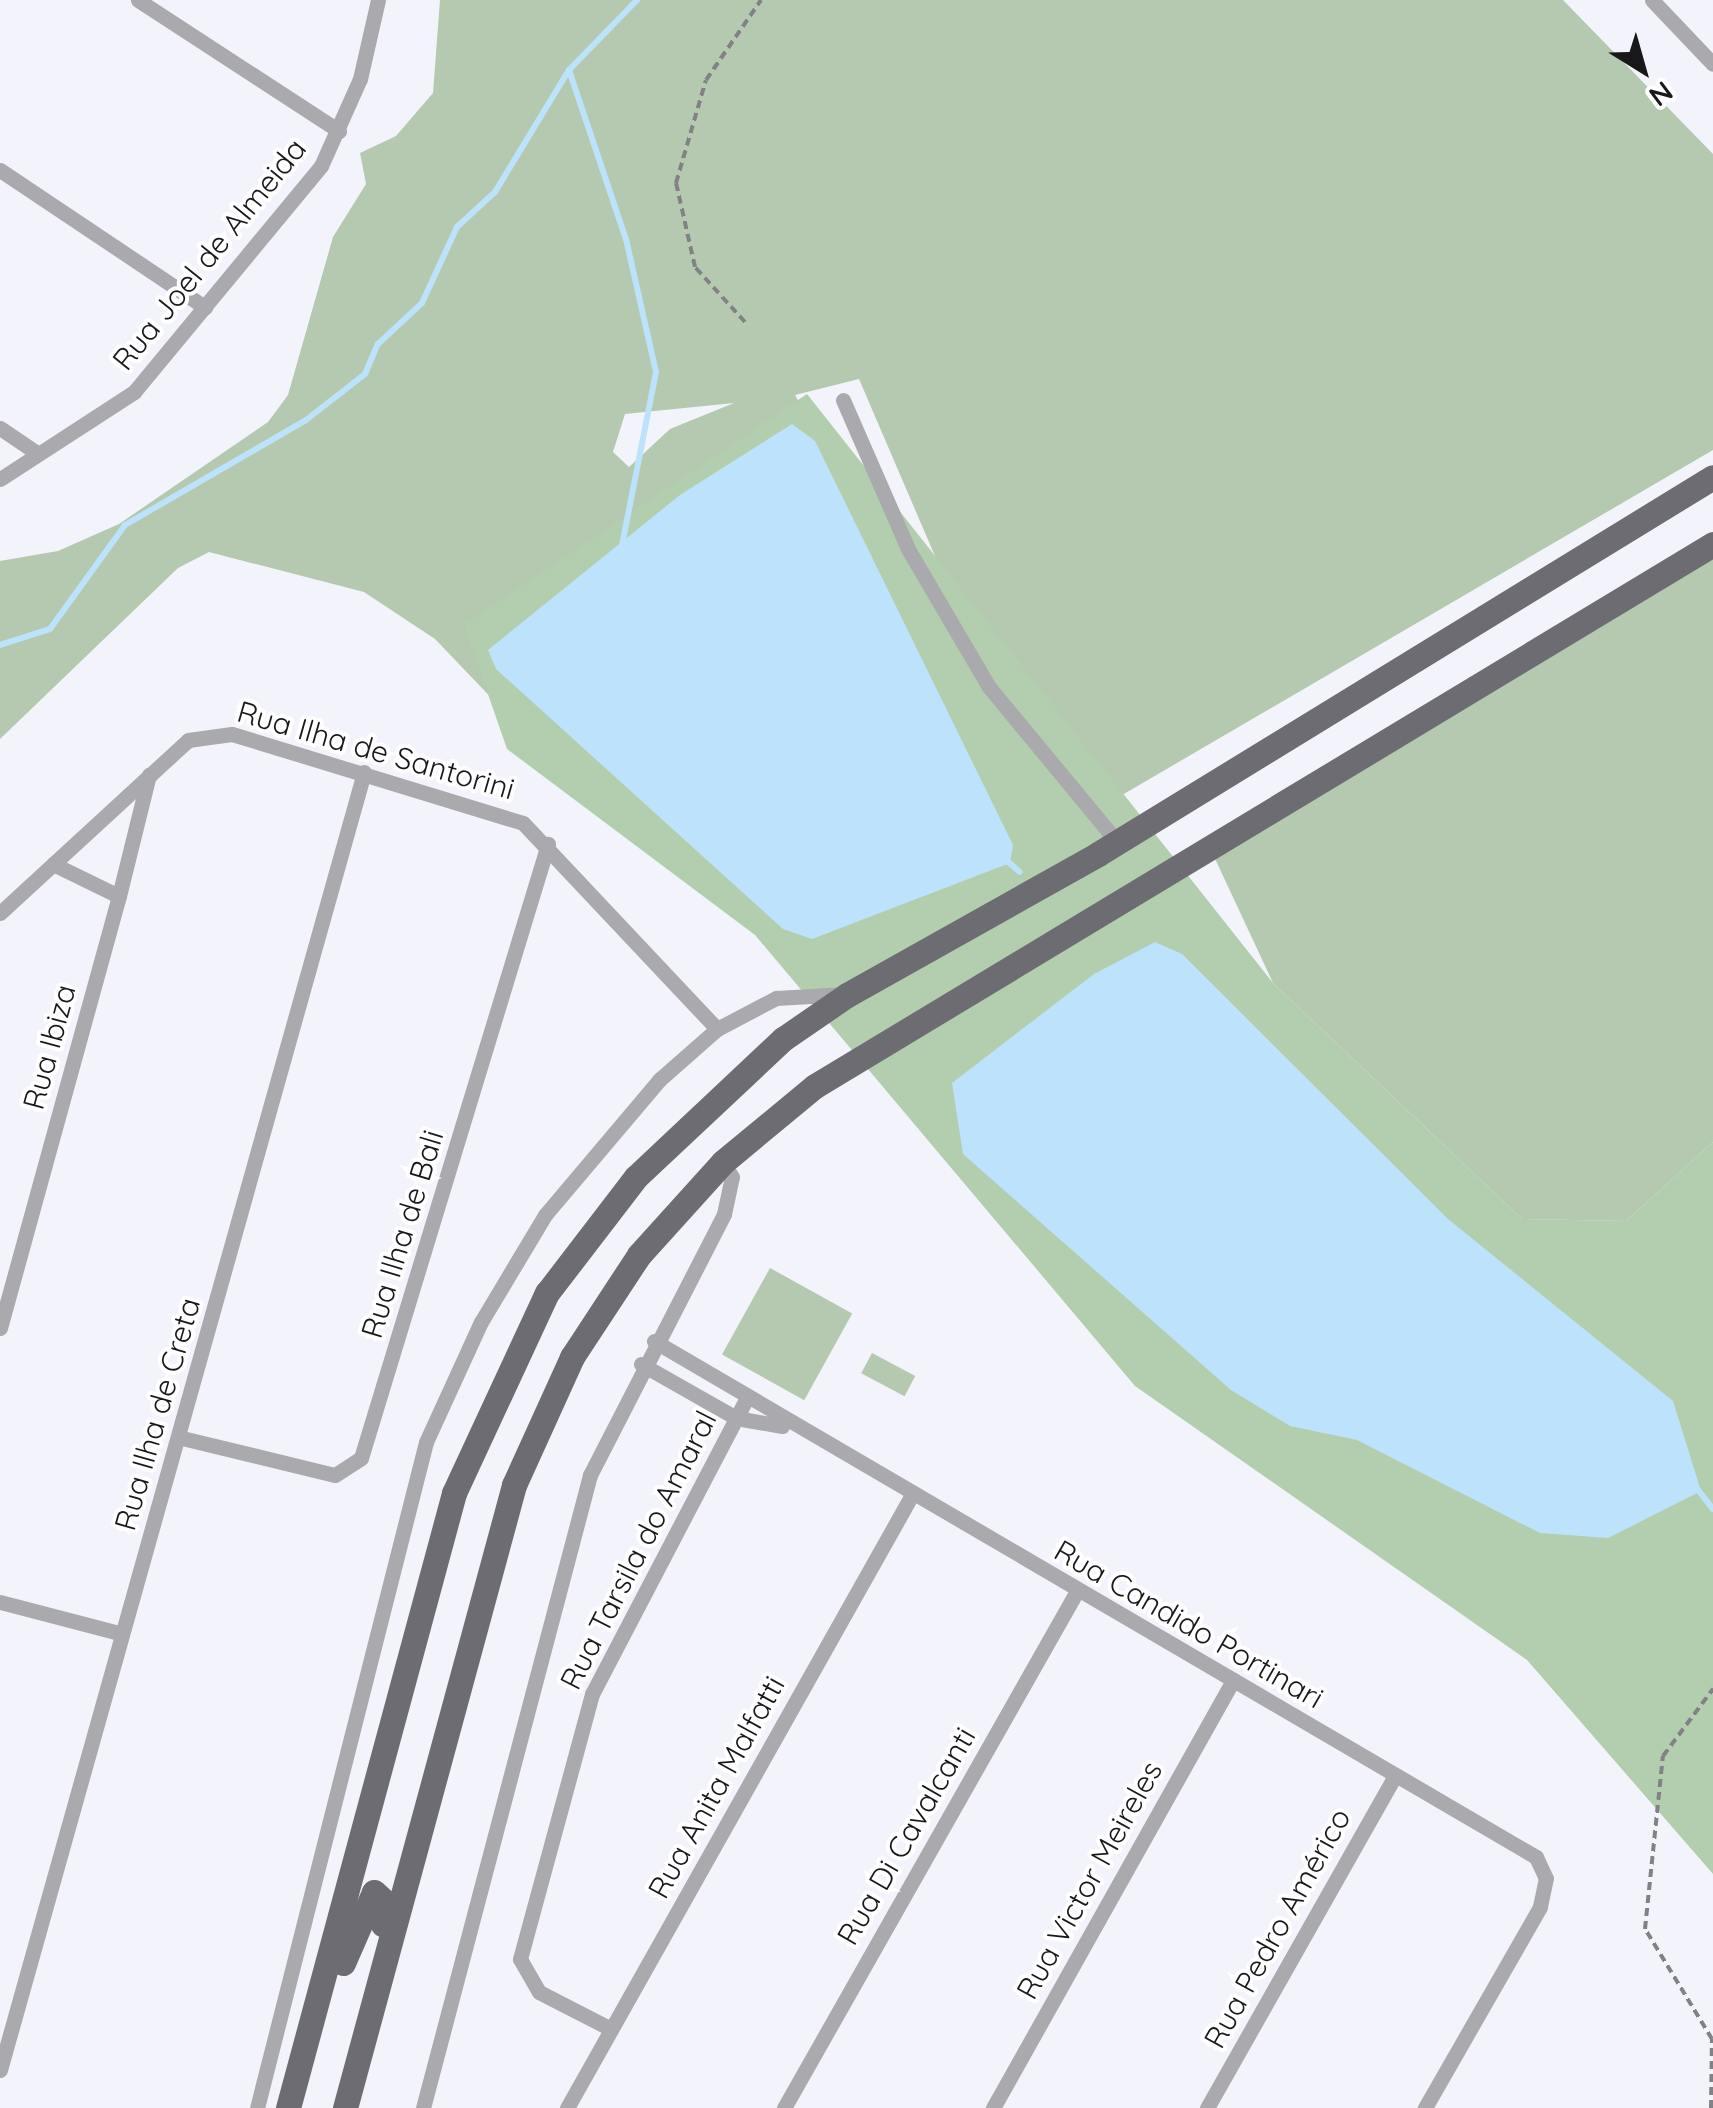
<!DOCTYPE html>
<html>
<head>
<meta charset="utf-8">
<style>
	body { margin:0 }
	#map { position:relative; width:1713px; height:2108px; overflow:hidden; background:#f3f3fb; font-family:Quicksand,sans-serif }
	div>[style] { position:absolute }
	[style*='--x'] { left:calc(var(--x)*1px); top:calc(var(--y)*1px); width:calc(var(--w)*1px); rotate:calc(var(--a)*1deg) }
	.green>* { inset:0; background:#b4c9b0; transform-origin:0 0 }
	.forest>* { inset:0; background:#b3ceaf }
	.water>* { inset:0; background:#bde2fb }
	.stream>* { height:6px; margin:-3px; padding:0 3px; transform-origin:3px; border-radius:3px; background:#bde2fb }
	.path>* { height:4px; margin-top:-2px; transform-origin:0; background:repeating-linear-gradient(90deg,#818186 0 8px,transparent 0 13px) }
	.minor>* { height:15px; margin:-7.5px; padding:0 7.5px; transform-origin:7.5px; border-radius:7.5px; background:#aaa9ad }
	.primary>* { height:25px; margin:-12.5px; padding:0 12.5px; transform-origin:12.5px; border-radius:12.5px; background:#6d6c72 }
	span { translate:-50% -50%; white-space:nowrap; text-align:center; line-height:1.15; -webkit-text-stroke:8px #fff; paint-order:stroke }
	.street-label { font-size:30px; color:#18181b }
	.north { position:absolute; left:1593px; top:20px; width:100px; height:100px; -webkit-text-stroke:8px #fff; paint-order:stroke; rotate:143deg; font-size:28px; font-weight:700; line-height:40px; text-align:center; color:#18181b }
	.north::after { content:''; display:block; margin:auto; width:35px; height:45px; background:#18181b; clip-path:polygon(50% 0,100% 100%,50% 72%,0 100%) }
</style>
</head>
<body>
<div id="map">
	<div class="green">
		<div style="clip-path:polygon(evenodd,440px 0,1563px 0,1713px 154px,1713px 450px,1105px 805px,956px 605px,859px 379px,795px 395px,817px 433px,503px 710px,435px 639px,364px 592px,209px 552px,178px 568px,0 739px,0 561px,58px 551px,119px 524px,268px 422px,288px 395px,333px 237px,366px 184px,360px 153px,396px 136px,433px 93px,440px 0,734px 403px,670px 429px,629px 467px,613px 452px,625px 414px,734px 403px)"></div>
		<div style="clip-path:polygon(1713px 543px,1713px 1142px,1626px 1221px,1522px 1219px,1273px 983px,1210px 848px)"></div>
		<div style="left:770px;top:1268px;width:94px;height:99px;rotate:29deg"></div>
		<div style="left:872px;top:1353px;width:49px;height:23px;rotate:28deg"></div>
	</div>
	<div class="forest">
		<div style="clip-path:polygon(807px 394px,1273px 983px,1522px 1219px,1626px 1221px,1713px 1142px,1713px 1874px,1527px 1660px,1135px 1386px,755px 935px,507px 749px,464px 625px)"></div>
	</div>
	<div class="water">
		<div style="clip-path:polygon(792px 424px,815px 441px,1013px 845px,1010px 863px,812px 939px,783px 929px,496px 669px,488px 650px,680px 495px)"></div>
		<div style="clip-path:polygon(1155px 942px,1182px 954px,1448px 1219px,1673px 1401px,1701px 1491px,1608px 1538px,1540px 1533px,1357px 1440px,1290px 1426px,1231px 1390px,963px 1154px,952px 1083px,1094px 974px)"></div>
	</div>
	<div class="stream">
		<div style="--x:569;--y:70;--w:178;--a:71.4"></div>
		<div style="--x:626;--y:239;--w:136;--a:77.3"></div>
		<div style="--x:656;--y:372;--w:176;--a:101.1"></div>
		<div style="--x:0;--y:645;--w:52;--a:-17.7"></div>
		<div style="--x:50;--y:629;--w:128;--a:-54.2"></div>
		<div style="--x:125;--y:525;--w:209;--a:-30.1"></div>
		<div style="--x:306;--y:420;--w:75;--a:-37.9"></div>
		<div style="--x:365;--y:374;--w:33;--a:-67"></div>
		<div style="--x:378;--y:344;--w:60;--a:-43"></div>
		<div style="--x:422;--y:303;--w:84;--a:-65.3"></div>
		<div style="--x:457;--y:227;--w:52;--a:-42.6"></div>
		<div style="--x:495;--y:192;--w:143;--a:-58.8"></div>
		<div style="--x:569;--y:70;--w:98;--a:-45.8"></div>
		<div style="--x:1006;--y:860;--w:18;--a:41"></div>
		<div style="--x:1695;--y:1486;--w:29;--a:52"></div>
	</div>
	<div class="path">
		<div style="--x:745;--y:322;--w:74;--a:-132.3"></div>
		<div style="--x:695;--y:267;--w:86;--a:-102.7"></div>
		<div style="--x:676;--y:183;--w:107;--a:-73.8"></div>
		<div style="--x:706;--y:80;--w:97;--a:-55.5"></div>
		<div style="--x:1711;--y:2108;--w:69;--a:-89.2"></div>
		<div style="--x:1712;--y:2039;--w:129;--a:-121.3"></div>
		<div style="--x:1645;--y:1929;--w:174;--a:-84.1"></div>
		<div style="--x:1663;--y:1756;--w:84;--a:-53.3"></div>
	</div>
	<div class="minor">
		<div style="--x:138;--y:0;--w:240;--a:33.1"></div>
		<div style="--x:1652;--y:0;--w:88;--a:46.4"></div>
		<div style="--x:0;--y:170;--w:247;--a:33.8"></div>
		<div style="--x:843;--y:400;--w:163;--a:66.4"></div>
		<div style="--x:908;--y:549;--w:160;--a:59.6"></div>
		<div style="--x:989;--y:687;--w:201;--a:50.4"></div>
		<div style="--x:0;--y:428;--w:45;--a:34"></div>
		<div style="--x:0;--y:479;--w:160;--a:-33"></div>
		<div style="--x:134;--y:392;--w:293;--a:-50.4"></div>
		<div style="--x:321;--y:166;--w:95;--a:-65.9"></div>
		<div style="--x:360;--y:79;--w:81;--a:-77.2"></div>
		<div style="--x:53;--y:864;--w:73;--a:25.9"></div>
		<div style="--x:119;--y:896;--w:125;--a:-76.1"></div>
		<div style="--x:0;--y:913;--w:255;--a:-42.6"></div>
		<div style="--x:188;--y:740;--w:44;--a:-7.8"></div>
		<div style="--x:232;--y:734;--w:304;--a:17"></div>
		<div style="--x:523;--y:823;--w:283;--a:46.7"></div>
		<div style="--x:0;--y:1328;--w:448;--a:-74.6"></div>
		<div style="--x:654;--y:1341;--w:1022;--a:30.33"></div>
		<div style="--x:1536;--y:1857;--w:23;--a:65"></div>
		<div style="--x:1546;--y:1878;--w:30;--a:102"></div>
		<div style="--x:1540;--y:1907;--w:232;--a:119.8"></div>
		<div style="--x:641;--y:1364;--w:109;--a:29.6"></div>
		<div style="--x:736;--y:1418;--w:47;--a:9.9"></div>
		<div style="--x:182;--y:1438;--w:157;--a:13.6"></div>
		<div style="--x:335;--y:1475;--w:31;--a:-33"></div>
		<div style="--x:361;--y:1458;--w:642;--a:-73.06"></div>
		<div style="--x:0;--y:1602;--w:123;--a:14.6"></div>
		<div style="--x:611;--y:2029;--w:81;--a:-152.8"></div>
		<div style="--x:539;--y:1992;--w:38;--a:-120"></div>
		<div style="--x:520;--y:1959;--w:275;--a:-74.8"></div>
		<div style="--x:592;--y:1694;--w:334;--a:-62.4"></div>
		<div style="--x:0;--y:2070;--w:1348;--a:-74.33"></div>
		<div style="--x:257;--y:2108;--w:687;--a:-75.76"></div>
		<div style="--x:426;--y:1442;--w:132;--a:-65.4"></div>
		<div style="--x:481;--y:1322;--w:125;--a:-59.1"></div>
		<div style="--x:545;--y:1215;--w:177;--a:-49.8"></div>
		<div style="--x:659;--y:1080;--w:77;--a:-41.3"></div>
		<div style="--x:717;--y:1029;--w:67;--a:-27.7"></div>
		<div style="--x:776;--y:998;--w:70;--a:-3.3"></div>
		<div style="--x:423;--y:2108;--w:655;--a:-75.22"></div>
		<div style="--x:590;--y:1475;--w:293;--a:-62.8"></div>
		<div style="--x:724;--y:1214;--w:38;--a:-78"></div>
		<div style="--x:732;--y:1177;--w:17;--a:-121"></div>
		<div style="--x:567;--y:2108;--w:706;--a:-60.64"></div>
		<div style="--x:784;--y:2108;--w:594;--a:-60.46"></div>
		<div style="--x:993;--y:2108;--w:491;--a:-60.7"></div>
		<div style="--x:1207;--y:2108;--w:382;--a:-60.5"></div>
	</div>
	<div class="primary">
		<div style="--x:343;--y:1963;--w:77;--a:-66.4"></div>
		<div style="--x:374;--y:1892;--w:19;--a:43"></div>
		<div style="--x:388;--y:1905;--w:20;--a:105"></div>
		<div style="--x:288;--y:2108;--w:637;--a:-74.89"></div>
		<div style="--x:454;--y:1493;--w:221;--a:-65.1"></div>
		<div style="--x:547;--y:1293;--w:146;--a:-52.5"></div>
		<div style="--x:636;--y:1177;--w:202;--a:-43.2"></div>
		<div style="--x:783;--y:1039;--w:78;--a:-34.5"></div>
		<div style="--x:847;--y:995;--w:288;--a:-29.3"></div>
		<div style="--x:1098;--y:854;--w:721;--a:-31.51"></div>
		<div style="--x:345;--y:2108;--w:646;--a:-74.82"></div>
		<div style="--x:514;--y:1485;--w:141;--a:-65.6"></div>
		<div style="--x:572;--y:1357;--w:122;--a:-56.7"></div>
		<div style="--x:639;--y:1255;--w:125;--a:-47.9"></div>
		<div style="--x:723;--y:1162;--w:119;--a:-39.6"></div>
		<div style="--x:815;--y:1086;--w:1049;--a:-31.11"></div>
	</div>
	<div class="street-label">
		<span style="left:209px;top:254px;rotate:-51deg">Rua Joel de Almeida</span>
		<span style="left:376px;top:750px;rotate:16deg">Rua Ilha de Santorini</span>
		<span style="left:49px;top:1047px;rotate:-75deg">Rua Ibiza</span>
		<span style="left:402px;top:1234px;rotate:-73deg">Rua Ilha de Bali</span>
		<span style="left:157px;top:1414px;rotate:-74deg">Rua Ilha de Creta</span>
		<span style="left:638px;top:1550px;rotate:-63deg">Rua Tarsila do Amaral</span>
		<span style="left:1189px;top:1624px;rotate:30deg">Rua Candido Portinari</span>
		<span style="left:716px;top:1787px;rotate:-61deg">Rua Anita Malfatti</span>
		<span style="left:906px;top:1836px;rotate:-60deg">Rua Di Cavalcanti</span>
		<span style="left:1089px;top:1880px;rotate:-61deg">Rua Victor Meireles</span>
		<span style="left:1277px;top:1928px;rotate:-61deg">Rua Pedro Américo</span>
	</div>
	<div class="north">N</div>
</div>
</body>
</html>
